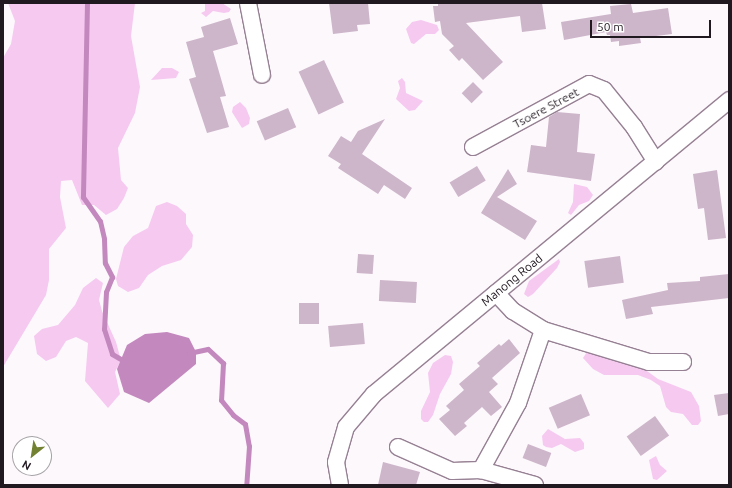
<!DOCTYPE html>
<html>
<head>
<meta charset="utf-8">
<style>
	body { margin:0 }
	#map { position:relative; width:732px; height:488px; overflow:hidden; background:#fdf8fc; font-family:Ubuntu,sans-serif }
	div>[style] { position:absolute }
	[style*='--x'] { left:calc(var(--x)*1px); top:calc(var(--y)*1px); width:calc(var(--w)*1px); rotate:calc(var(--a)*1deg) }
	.green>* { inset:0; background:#f6c9f1 }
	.water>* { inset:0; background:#c388bd }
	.stream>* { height:5px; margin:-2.5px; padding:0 2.5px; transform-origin:2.5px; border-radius:2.5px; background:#c388bd }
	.building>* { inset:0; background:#cdb5ca; transform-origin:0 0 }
	.roads { filter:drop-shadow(1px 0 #968093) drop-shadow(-1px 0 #968093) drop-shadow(0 1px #968093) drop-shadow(0 -1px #968093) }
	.minor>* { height:16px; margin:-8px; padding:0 8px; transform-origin:8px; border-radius:8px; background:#fff }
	span { translate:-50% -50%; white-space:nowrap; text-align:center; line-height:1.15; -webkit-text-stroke:3px #fff; paint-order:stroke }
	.street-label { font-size:12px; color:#211920 }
	.frame { position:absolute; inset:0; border:4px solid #211920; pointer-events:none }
	.north { position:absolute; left:12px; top:436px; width:40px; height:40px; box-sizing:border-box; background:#fff; border:1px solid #a6a3a6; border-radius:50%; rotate:210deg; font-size:11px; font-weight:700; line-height:16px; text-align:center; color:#211920 }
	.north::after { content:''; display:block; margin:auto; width:14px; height:18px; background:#728232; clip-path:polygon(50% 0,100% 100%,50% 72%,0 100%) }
	.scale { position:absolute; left:590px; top:20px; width:121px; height:18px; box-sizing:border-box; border:2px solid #211920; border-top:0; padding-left:5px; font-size:12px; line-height:14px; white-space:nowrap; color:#211920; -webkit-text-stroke:3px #fff; paint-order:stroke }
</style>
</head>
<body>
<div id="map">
	<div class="green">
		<div style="clip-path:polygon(8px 3px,135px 3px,131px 36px,140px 87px,135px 113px,118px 148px,121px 180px,128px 188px,124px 198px,117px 209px,106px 215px,94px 205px,82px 205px,72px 180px,61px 181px,60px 197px,66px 228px,49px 249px,49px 280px,46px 295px,3px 367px,3px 58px,11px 44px,15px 21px)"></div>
		<div style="clip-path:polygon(205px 3px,222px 3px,231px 9px,229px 12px,224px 13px,213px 11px,206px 17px,201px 13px,205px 11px)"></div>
		<div style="clip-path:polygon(421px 20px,437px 25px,439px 30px,435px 34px,426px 34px,414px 44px,411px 43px,406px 29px,412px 22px)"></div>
		<div style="clip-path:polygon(162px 68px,172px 68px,179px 72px,176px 78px,151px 80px)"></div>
		<div style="clip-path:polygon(402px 78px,405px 82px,406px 93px,423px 101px,415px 110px,409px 111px,396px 99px,400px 88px,398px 81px)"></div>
		<div style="clip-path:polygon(240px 102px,246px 108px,250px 118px,249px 124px,242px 128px,232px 112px,233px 107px)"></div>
		<div style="clip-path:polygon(574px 184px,587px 187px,593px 195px,589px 201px,579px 205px,571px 215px,568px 213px,573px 202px)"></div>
		<div style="clip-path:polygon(167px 202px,177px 206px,186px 214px,186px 224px,193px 235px,192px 247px,181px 260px,162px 266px,148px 275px,139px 288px,128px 292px,118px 286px,116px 279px,124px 247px,133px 236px,148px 228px,156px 206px)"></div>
		<div style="clip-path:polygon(559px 259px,560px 262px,557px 268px,533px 294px,528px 297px,524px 294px,529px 281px)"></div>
		<div style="clip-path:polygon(96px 278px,103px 283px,99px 300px,102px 311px,116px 342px,121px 360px,115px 372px,120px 394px,108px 408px,85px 381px,88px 343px,76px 337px,66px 341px,56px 357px,46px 361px,37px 354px,34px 336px,42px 329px,58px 325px,75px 305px,83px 288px)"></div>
		<div style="clip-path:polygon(587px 352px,619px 362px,636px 363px,658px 379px,691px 392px,699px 406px,701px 421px,698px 425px,692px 425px,683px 414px,671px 412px,666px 407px,660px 386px,651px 380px,638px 375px,604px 375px,593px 369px,583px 358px)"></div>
		<div style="clip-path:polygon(445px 355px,451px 356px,453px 362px,451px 374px,440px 394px,433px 415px,428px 422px,424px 422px,421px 419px,421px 411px,430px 392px,428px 373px,433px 363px)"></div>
		<div style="clip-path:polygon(548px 429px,565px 439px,580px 438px,584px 443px,584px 449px,575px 452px,561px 444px,552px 448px,546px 447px,543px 445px,542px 436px)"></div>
		<div style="clip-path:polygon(656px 456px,660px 465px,667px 471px,657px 480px,653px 479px,649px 460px)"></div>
	</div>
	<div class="water">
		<div style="clip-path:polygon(167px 332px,189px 338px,196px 352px,196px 364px,149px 403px,124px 392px,117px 369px,127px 345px,145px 334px)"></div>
	</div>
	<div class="stream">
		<div style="--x:87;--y:3;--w:194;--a:91.2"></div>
		<div style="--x:83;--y:197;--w:29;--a:55"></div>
		<div style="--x:100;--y:221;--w:18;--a:77"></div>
		<div style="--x:104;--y:239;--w:24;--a:88"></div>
		<div style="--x:105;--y:263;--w:16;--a:63"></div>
		<div style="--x:112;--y:277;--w:16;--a:112"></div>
		<div style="--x:106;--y:292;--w:37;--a:93"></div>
		<div style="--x:104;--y:329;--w:26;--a:72"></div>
		<div style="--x:112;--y:354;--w:16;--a:30"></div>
		<div style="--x:189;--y:353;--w:19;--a:-12"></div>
		<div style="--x:208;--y:349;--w:21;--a:43"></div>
		<div style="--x:223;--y:363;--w:37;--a:93"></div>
		<div style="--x:221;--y:400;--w:19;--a:51"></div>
		<div style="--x:233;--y:415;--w:15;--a:37"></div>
		<div style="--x:245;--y:424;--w:22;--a:80"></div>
		<div style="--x:249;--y:446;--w:39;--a:94"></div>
	</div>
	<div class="building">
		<div style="clip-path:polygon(329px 3px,368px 3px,370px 24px,357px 25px,358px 31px,333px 34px)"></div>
		<div style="clip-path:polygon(438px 3px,542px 3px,546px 29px,522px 32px,520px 16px,466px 23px,503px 62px,483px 80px,462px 58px,459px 61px,449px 50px,454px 46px,442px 34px,440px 21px,435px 22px,433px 6px,438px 6px)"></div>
		<div style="clip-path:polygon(631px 4px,633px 13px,668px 8px,672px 34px,640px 38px,641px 43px,619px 46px,619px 41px,611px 42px,610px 35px,607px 35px,606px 32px,564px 40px,561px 22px,611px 14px,610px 6px)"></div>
		<div style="clip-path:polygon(230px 18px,238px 44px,213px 51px,226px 96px,220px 97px,229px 127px,207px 133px,189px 79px,196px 77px,186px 42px,204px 37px,201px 27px)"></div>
		<div style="left:324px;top:60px;width:47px;height:28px;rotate:65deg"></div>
		<div style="left:473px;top:82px;width:14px;height:16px;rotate:45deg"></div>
		<div style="left:288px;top:108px;width:21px;height:34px;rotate:67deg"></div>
		<div style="clip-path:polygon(557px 112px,580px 114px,577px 152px,595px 154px,591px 181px,527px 172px,531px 145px,546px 147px,549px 117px)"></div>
		<div style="clip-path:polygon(385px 119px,362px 154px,412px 188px,405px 199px,384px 185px,378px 194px,338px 168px,341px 164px,328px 156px,341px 136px,351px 142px,358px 131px)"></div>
		<div style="left:477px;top:166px;width:17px;height:32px;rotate:59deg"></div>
		<div style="clip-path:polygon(508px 169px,517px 184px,497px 197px,537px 221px,525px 240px,481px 213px)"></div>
		<div style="clip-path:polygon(717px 170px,726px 238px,708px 240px,704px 208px,698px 209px,693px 174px)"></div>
		<div style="left:358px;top:254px;width:16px;height:19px;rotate:4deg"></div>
		<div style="left:620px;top:256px;width:27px;height:36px;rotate:82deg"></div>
		<div style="clip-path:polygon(729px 274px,729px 298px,651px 307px,653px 314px,626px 319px,622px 300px,668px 290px,667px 283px,700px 281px,700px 277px)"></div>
		<div style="left:380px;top:280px;width:37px;height:21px;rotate:3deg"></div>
		<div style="left:299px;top:303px;width:20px;height:21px"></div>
		<div style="left:363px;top:323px;width:21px;height:35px;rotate:85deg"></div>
		<div style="clip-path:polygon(509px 339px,520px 353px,492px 378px,498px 384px,489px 392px,502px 407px,491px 416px,482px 407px,464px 423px,467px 426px,455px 436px,439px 419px,450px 410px,446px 406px,464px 390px,459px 384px,480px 366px,477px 363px,499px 344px,501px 346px)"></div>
		<div style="clip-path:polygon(729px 393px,729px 414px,718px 416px,714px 395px)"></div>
		<div style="left:581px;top:394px;width:23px;height:35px;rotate:67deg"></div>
		<div style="left:655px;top:416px;width:24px;height:35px;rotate:54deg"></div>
		<div style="left:528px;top:444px;width:25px;height:15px;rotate:21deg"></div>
		<div style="clip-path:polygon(383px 462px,420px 472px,416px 485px,378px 485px)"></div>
	</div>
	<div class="roads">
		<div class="minor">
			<div style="--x:248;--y:3;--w:73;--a:79"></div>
			<div style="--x:473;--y:147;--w:132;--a:-28.5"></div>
			<div style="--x:589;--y:84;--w:16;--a:22"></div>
			<div style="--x:604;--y:90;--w:48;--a:51"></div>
			<div style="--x:634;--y:127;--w:41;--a:57.8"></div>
			<div style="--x:496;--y:293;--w:25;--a:47"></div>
			<div style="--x:513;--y:311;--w:36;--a:32"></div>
			<div style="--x:543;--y:330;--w:77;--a:108.9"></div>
			<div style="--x:518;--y:403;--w:77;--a:118.9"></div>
			<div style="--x:481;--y:470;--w:56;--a:15.5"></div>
			<div style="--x:543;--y:330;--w:111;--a:16.8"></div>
			<div style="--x:649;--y:362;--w:34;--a:0"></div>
			<div style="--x:398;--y:447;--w:59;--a:24"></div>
			<div style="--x:452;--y:471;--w:29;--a:-2"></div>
			<div style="--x:340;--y:485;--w:23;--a:-100"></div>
			<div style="--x:336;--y:462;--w:36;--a:-74"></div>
			<div style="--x:346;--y:427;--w:43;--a:-49.7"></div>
			<div style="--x:374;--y:394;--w:461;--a:-39.6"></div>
		</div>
	</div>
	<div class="street-label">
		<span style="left:546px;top:108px;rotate:-28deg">Tsoere Street</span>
		<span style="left:512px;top:280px;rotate:-39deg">Manong Road</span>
	</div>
	<div class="frame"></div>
	<div class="north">N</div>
	<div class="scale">50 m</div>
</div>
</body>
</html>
